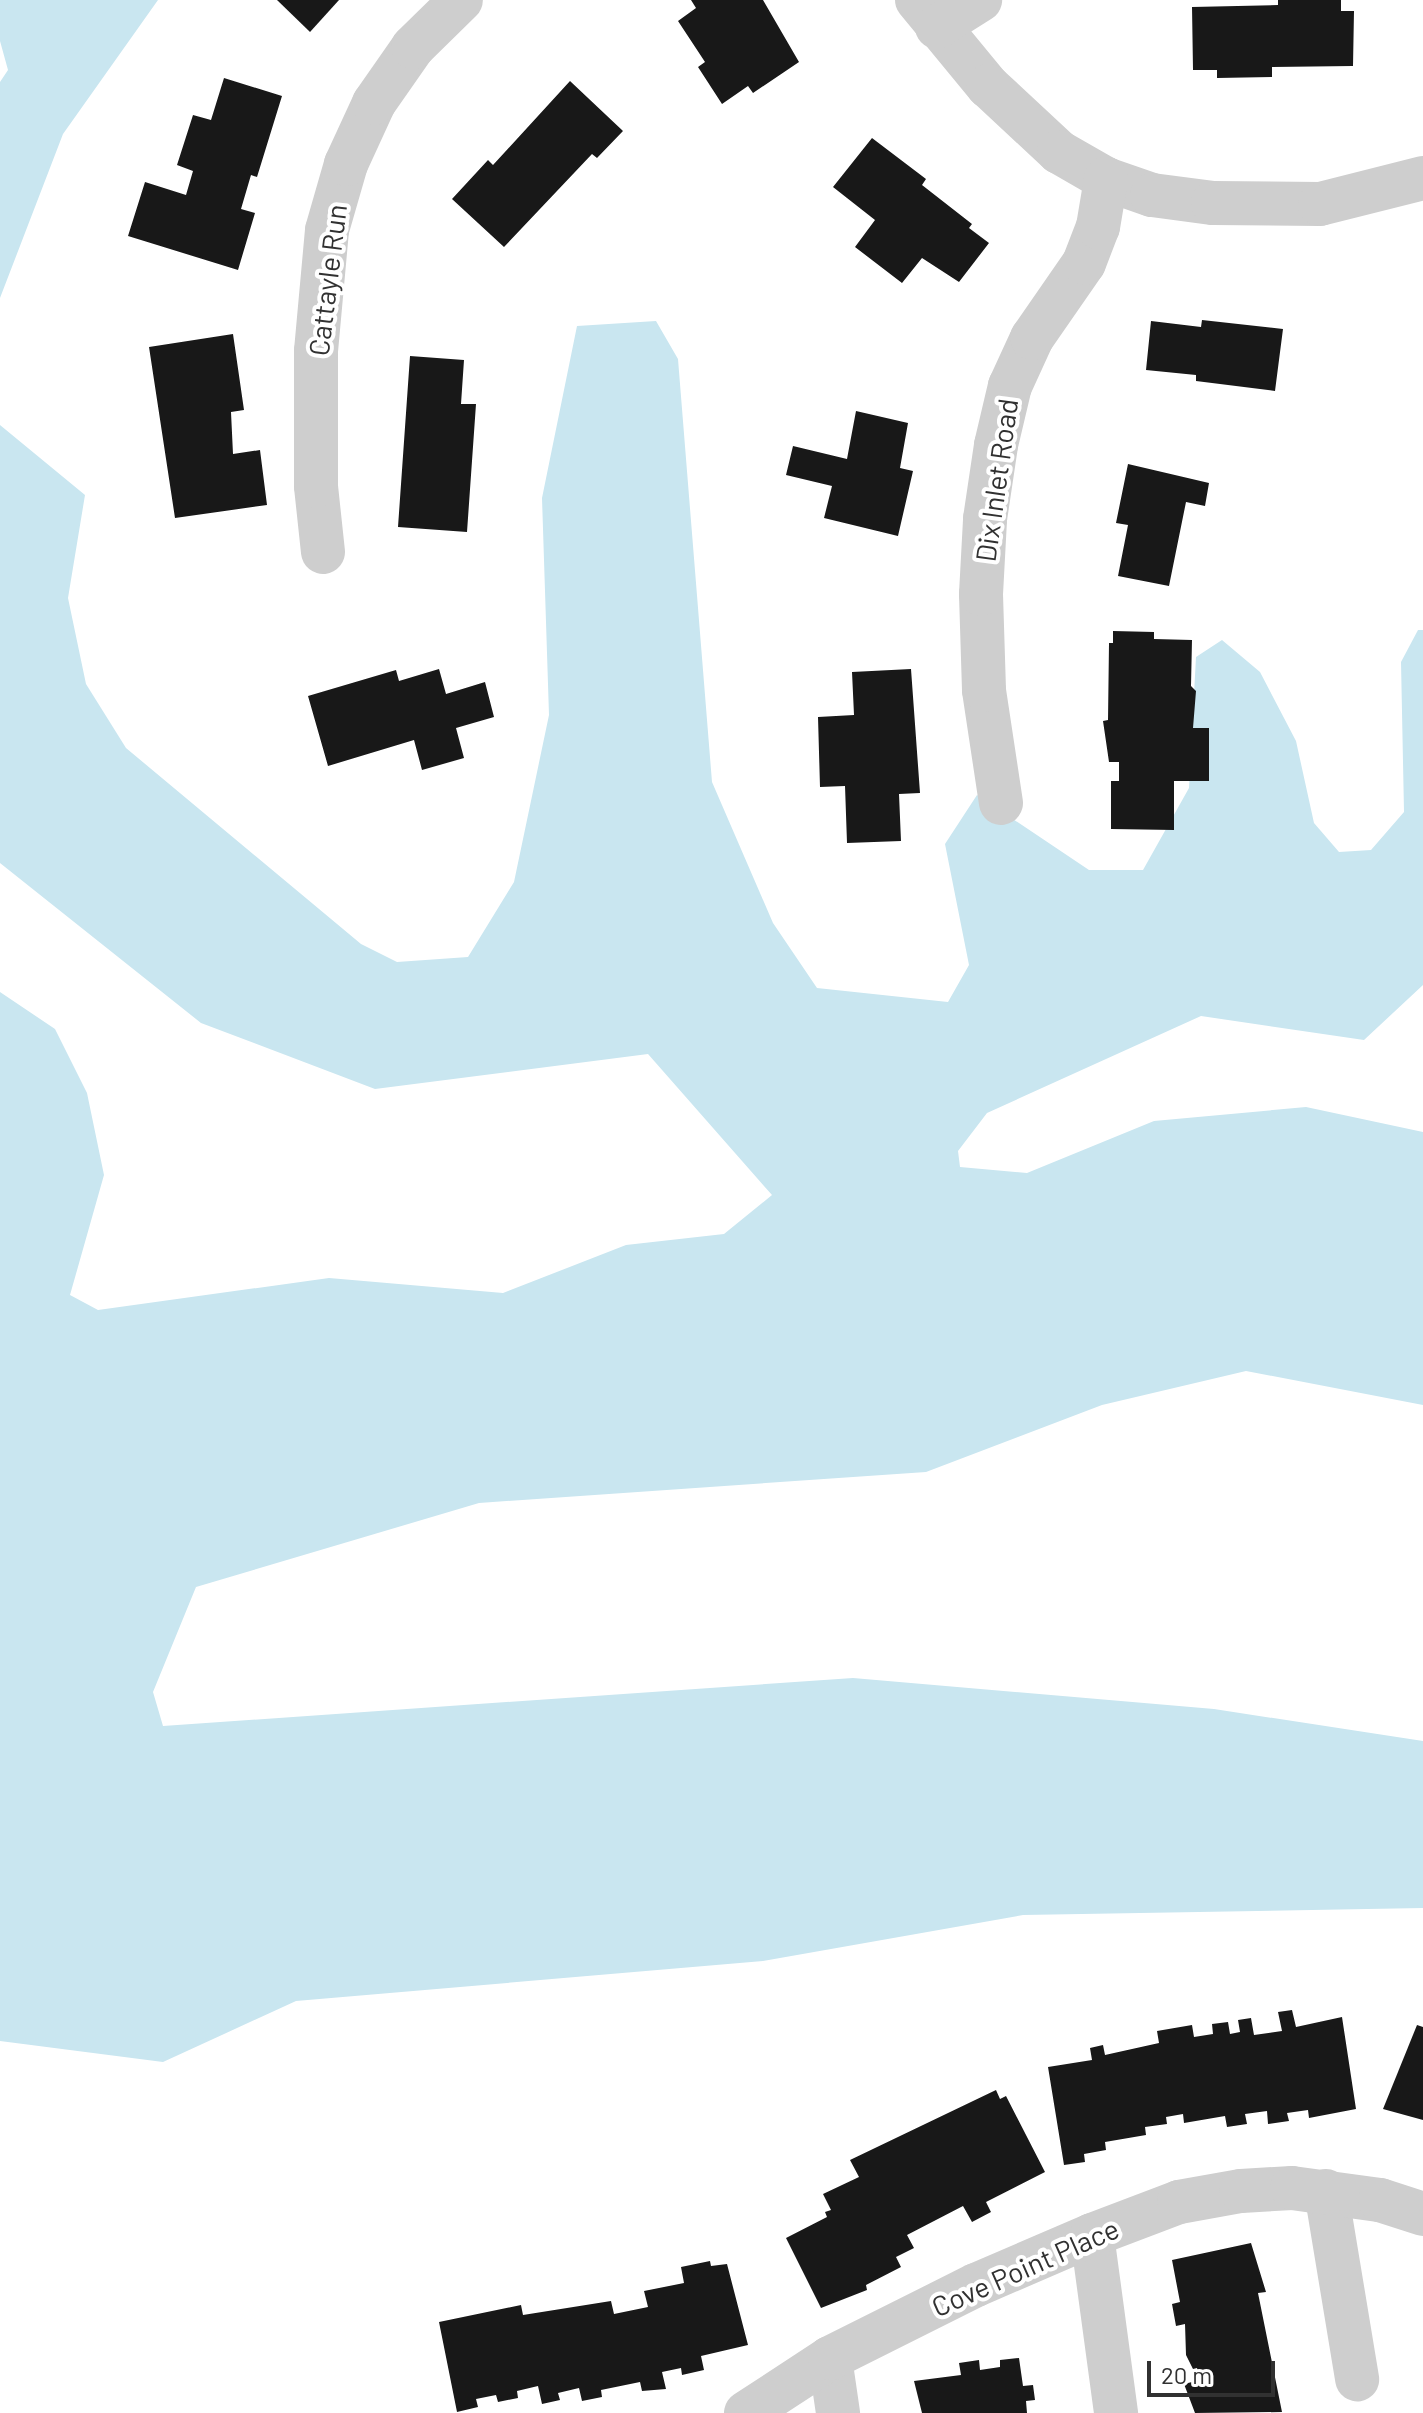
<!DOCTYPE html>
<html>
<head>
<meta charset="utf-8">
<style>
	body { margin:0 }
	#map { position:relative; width:1423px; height:2413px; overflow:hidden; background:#fff; font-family:Barlow,sans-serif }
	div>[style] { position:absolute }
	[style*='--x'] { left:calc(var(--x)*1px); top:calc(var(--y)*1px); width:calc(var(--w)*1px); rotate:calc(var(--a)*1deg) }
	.water>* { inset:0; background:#c9e6f0 }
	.building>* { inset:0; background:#181818 }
	.minor>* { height:44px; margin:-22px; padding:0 22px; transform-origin:22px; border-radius:22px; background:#cecece }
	span { translate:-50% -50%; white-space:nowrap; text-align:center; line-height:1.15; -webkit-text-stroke:8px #fff; paint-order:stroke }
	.street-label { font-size:28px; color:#313131 }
	.scale { position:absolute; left:1147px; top:2361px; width:128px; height:36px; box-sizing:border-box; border:4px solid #313131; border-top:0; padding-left:10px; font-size:24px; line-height:28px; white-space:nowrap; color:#313131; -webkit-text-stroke:6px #fff; paint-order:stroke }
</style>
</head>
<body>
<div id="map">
	<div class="water">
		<div style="clip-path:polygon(0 0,158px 0,63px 134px,0 298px,0 82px,8px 70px,0 41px)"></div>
		<div style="clip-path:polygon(656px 321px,678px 359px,712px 782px,773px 923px,817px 988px,948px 1002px,969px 965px,945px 844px,977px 795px,1089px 870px,1143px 870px,1189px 788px,1196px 657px,1222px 640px,1260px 672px,1296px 741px,1314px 823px,1339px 852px,1371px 850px,1404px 812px,1401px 662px,1418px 630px,1423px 630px,1423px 985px,1364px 1040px,1201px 1016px,987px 1113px,958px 1151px,960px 1167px,1027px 1173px,1154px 1121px,1306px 1107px,1423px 1132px,1423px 1405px,1246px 1371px,1102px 1405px,926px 1472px,479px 1503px,196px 1587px,153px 1692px,163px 1726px,853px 1678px,1214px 1709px,1423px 1741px,1423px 1908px,1023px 1915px,763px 1961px,296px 2001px,163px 2062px,0 2041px,0 992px,55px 1029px,87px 1093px,104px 1175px,70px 1295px,98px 1310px,329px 1278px,503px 1293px,626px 1245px,724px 1234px,772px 1195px,648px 1054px,375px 1089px,201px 1023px,0 863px,0 425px,85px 495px,68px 598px,86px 684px,126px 748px,361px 944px,397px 962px,468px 957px,514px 882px,549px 715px,542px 498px,577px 326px)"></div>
	</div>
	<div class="building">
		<div style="clip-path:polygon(277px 0,339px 0,310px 32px)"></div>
		<div style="clip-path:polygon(691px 0,763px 0,799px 62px,753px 93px,748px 86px,722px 104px,698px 67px,705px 62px,678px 21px,696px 8px)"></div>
		<div style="clip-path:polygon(1278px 0,1341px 0,1341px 11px,1354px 11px,1353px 66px,1272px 67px,1272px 77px,1217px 78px,1217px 70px,1193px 70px,1192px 7px,1278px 5px)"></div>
		<div style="clip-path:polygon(224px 78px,282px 96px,257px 177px,251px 175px,241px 209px,255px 213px,238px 270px,128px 236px,145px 182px,186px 195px,193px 171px,177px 165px,193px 115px,211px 120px)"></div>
		<div style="clip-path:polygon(570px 81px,623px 131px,597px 158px,592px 154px,504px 247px,452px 199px,488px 160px,493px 165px)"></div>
		<div style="clip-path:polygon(872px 138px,926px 179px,922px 185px,972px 224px,969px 228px,989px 243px,959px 282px,922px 258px,902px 283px,855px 247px,875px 220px,833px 187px)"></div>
		<div style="clip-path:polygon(1202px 320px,1283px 329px,1275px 391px,1196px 381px,1196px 375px,1146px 370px,1151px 321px,1201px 327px)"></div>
		<div style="clip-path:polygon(233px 334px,244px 410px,231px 412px,233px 454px,260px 450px,267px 505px,175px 518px,149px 347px)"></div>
		<div style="clip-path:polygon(410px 356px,464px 360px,461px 404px,476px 404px,467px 532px,398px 527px)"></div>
		<div style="clip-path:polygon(856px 411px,908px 423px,900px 468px,913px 471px,898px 536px,824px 518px,832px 486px,786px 475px,793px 446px,847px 459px)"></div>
		<div style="clip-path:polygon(1128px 464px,1209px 483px,1205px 506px,1186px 502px,1169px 586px,1118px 576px,1128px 525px,1116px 523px)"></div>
		<div style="clip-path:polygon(1113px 631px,1154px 632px,1154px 639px,1192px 640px,1191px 686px,1196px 691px,1193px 728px,1209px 728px,1209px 781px,1174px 781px,1174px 830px,1111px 829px,1111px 781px,1119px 781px,1119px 762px,1109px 762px,1103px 721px,1108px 720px,1109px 643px,1113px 643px)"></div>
		<div style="clip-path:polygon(439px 669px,446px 694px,485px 682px,494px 717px,456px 728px,464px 758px,422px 770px,414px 740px,328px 766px,308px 696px,396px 670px,399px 681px)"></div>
		<div style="clip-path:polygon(911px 669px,920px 793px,899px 794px,901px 841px,847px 843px,845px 786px,820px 787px,818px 717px,854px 715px,852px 672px)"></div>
		<div style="clip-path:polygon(1292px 2010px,1296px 2027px,1342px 2017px,1356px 2109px,1309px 2118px,1308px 2110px,1287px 2113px,1289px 2121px,1268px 2124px,1267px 2111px,1245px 2114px,1247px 2124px,1227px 2127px,1225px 2116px,1184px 2123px,1183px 2114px,1166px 2117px,1167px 2124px,1145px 2127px,1146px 2135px,1105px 2142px,1106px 2150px,1084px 2154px,1085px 2162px,1064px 2165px,1048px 2067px,1092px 2060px,1090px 2048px,1103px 2045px,1105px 2055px,1159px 2043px,1157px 2031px,1192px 2025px,1194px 2037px,1213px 2034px,1212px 2024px,1228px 2022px,1230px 2034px,1240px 2032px,1238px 2020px,1251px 2018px,1254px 2035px,1282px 2031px,1278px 2012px)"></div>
		<div style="clip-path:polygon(1417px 2025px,1423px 2027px,1423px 2120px,1383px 2109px)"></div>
		<div style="clip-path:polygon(996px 2090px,1000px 2099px,1006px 2096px,1045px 2172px,986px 2202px,991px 2212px,972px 2222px,963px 2206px,907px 2235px,914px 2248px,896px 2257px,901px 2267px,866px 2285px,867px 2290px,821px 2308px,786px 2238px,827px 2217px,825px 2212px,831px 2210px,823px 2194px,859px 2177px,850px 2160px)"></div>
		<div style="clip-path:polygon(1251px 2243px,1266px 2292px,1258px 2293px,1282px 2412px,1195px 2413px,1184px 2384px,1200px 2380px,1197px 2368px,1193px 2369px,1186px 2355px,1185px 2324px,1176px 2326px,1172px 2304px,1180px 2302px,1172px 2260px)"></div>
		<div style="clip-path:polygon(710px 2261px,711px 2266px,727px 2264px,748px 2345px,701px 2356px,704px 2370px,682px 2375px,681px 2368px,662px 2372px,666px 2389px,642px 2391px,640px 2382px,601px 2390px,602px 2397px,582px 2401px,579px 2388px,558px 2393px,560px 2400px,542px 2404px,538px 2386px,517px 2391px,518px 2398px,498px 2402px,496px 2395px,476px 2399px,478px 2407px,457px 2412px,439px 2322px,521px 2305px,523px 2315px,611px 2301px,614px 2314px,648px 2307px,644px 2291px,684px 2283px,681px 2267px)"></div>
		<div style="clip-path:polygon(1019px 2358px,1023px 2386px,1033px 2385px,1035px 2400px,1026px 2401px,1027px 2413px,922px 2413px,914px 2381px,961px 2375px,959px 2363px,979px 2360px,980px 2370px,1000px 2367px,1000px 2360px)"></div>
	</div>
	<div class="minor">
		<div style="--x:917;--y:0;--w:112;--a:50.5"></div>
		<div style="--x:988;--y:86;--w:97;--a:42.9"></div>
		<div style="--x:1059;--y:152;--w:54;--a:29.9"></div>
		<div style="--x:1106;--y:179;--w:49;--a:19.2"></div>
		<div style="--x:1152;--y:195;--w:62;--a:7.5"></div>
		<div style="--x:1213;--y:203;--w:107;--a:0.5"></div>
		<div style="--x:1320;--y:204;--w:106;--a:-14.2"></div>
		<div style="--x:937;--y:27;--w:51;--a:-32.1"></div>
		<div style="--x:323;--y:552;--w:66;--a:-96.1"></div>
		<div style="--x:316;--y:486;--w:135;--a:-90"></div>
		<div style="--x:316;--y:351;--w:121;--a:-84.8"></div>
		<div style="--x:327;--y:230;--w:69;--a:-73.9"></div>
		<div style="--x:346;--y:164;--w:67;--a:-65.3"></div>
		<div style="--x:374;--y:103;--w:68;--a:-55.1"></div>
		<div style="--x:413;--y:47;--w:67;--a:-44.4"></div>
		<div style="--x:1001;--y:803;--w:114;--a:-98.6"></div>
		<div style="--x:984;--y:690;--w:96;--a:-91.8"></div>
		<div style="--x:981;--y:594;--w:75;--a:-86.9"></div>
		<div style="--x:985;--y:519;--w:75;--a:-81.5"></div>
		<div style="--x:996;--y:445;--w:61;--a:-76.7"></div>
		<div style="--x:1010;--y:386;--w:53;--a:-65.4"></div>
		<div style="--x:1032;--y:338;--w:91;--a:-55.3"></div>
		<div style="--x:1084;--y:263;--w:39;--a:-69"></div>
		<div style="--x:1098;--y:227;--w:49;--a:-80.5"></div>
		<div style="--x:1326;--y:2191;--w:191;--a:80.6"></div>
		<div style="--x:1092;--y:2235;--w:180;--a:82.3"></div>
		<div style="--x:830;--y:2358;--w:56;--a:81.7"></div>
		<div style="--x:746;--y:2413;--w:100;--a:-33.2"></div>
		<div style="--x:830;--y:2358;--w:163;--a:-26.6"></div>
		<div style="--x:976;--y:2285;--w:126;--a:-23.3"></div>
		<div style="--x:1092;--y:2235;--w:93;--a:-20.8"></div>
		<div style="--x:1179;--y:2202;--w:63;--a:-10.1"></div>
		<div style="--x:1241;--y:2191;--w:51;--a:-3.4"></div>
		<div style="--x:1292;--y:2188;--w:89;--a:7.8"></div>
		<div style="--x:1380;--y:2200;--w:45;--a:18"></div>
	</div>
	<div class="street-label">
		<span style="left:327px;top:280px;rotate:-83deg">Cattayle Run</span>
		<span style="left:996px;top:480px;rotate:-82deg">Dix Inlet Road</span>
		<span style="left:1025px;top:2267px;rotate:-24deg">Cove Point Place</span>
	</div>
	<div class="scale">20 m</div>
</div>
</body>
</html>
